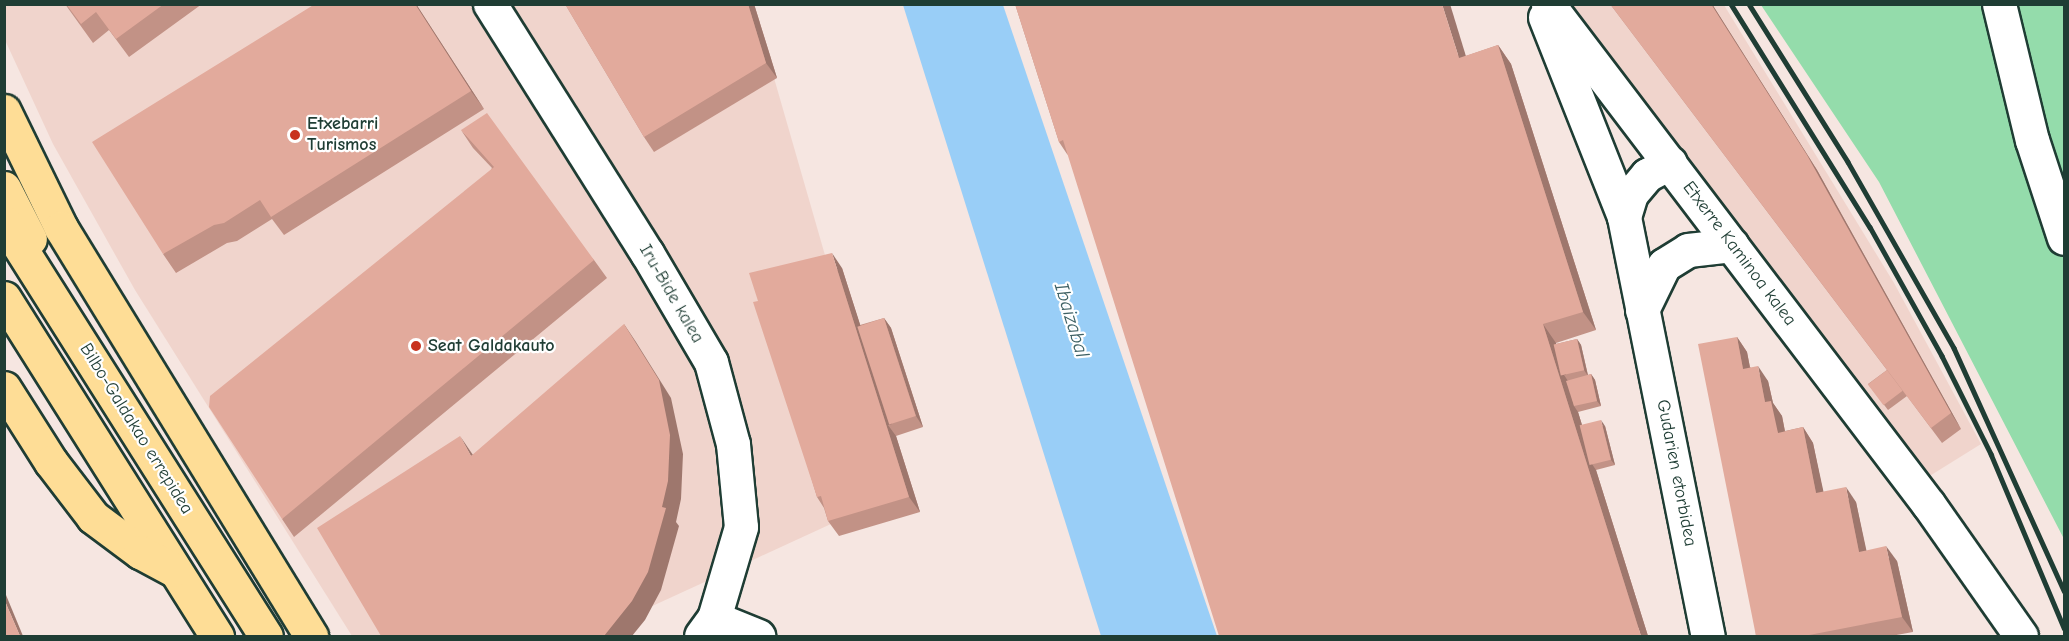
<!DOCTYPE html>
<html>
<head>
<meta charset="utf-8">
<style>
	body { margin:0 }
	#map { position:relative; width:2069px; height:641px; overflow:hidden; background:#f6e6e1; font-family:"Comic Neue",sans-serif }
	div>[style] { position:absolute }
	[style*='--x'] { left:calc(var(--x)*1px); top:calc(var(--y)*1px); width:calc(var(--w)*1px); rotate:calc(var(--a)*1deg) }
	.built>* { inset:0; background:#f0d4cc }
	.green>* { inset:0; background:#94dcab }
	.water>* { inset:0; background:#99cef7 }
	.roads { filter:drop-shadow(2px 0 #1f3d34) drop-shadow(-2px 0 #1f3d34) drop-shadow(0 2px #1f3d34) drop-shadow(0 -2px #1f3d34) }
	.minor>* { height:33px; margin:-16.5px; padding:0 16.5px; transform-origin:16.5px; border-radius:16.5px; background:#fff }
	.highway>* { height:33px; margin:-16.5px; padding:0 16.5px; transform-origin:16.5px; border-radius:16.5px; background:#fedd96 }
	.rail>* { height:4.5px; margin:-2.25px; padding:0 2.25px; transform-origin:2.25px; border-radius:2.25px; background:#1f3d34 }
	.wall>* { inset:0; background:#c29286 }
	.shaded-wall>* { inset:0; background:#9e776d }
	.building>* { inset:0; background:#e2aa9c; transform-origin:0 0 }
	.dots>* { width:16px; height:16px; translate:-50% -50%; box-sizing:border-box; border:3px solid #fff; border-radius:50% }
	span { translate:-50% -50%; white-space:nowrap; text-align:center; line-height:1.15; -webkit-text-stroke:4.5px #fff; paint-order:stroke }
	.poi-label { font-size:18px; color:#1f3d34; font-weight:700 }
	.left { translate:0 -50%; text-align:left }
	.street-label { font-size:18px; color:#1f3d34 }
	.water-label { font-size:20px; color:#3e6165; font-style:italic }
	.frame { position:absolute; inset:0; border:6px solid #1f3d34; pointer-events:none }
</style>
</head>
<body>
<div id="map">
	<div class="built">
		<div style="clip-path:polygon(4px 5px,753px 5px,894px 495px,587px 636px,352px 636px,135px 290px,53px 144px,5px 40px)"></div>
		<div style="clip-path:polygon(1573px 5px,1724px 5px,1894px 283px,1981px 444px,1928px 477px)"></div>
	</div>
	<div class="green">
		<div style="clip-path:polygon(1761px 5px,2064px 5px,2064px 539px,1879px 182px)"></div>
	</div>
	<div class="water">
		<div style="clip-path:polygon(903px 5px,1003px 5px,1217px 636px,1101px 636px)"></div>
	</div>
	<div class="roads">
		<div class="minor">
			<div style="--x:490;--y:4;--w:294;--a:57.8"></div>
			<div style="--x:647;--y:253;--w:126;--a:59.6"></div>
			<div style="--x:711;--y:362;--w:85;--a:75"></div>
			<div style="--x:733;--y:444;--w:83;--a:84.5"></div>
			<div style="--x:741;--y:527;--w:95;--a:106.5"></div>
			<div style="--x:714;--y:618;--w:22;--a:126"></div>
			<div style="--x:1548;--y:4;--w:629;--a:52.75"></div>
			<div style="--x:1929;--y:505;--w:160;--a:54.9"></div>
			<div style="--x:1999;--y:4;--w:140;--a:76.4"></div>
			<div style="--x:2032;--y:140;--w:103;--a:71.9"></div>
			<div style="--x:1545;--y:17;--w:215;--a:68.4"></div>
			<div style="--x:1624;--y:217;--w:427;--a:78.7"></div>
			<div style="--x:1624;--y:217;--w:24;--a:-73"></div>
			<div style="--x:1631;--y:194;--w:25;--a:-50"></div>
			<div style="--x:1647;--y:175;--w:26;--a:-28"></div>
			<div style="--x:1642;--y:310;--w:50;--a:-63.9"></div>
			<div style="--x:1664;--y:265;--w:28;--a:-32"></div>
			<div style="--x:1688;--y:250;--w:44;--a:-6.5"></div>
			<div style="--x:714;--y:618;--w:48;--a:22.2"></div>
		</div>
		<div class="highway">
			<div style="--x:4;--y:111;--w:130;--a:64"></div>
			<div style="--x:61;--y:228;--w:479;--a:58.5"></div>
			<div style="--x:4;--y:188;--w:57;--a:63"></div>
			<div style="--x:4;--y:222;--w:490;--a:57.7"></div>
			<div style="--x:4;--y:298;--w:400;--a:57.8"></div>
			<div style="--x:4;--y:388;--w:88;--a:57.6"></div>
			<div style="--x:51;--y:462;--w:69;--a:52.6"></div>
			<div style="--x:93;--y:517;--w:59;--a:36.7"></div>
			<div style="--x:140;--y:552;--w:38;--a:28"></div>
		</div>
	</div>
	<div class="rail">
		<div style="--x:1731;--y:4;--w:263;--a:58.1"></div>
		<div style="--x:1870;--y:227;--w:148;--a:60.8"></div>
		<div style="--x:1942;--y:356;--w:110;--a:63.4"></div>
		<div style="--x:1991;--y:454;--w:189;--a:67.2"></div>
		<div style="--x:1749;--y:4;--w:186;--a:57.9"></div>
		<div style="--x:1848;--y:162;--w:214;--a:60.3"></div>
		<div style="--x:1954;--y:348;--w:267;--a:65.6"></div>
	</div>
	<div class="wall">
		<div style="clip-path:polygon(65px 4px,202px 4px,129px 57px,109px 30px,93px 43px)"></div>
		<div style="clip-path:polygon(416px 4px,484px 109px,284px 235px,272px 219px,237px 241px,227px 243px,176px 273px,163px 254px)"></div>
		<div style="clip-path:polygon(565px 4px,754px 4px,777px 78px,654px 152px,644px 137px)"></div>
		<div style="clip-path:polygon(1015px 4px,1466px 56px,1498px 45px,1511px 64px,1596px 330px,1556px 343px,1556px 344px,1577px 339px,1581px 345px,1588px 375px,1591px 374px,1595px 380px,1601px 406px,1578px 412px,1582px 425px,1605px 426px,1615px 465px,1596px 470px,1648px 636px,1067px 154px,1059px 142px)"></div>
		<div style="clip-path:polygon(1610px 4px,1712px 4px,1817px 170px,1961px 429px,1942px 443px,1907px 396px,1888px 410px,1868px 384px,1887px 370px)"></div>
		<div style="clip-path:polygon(461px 130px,594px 260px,607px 278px,294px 537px,282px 519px,492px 168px,473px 148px)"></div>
		<div style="clip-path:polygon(842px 268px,860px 325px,884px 318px,891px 328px,923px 427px,896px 436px,920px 512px,839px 536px,828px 521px,824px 508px,817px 497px,758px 301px)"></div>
		<div style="clip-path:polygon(1737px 337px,1747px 352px,1750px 367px,1768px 381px,1773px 403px,1782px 416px,1785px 431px,1803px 427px,1813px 443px,1823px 492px,1856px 502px,1866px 551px,1897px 561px,1913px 632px,1891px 636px,1756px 636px)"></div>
	</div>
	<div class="shaded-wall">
		<div style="clip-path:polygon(415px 4px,416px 4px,484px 109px,471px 91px)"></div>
		<div style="clip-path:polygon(748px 4px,754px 4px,777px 78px,766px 63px)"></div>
		<div style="clip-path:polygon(1442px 4px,1450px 4px,1472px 76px,1459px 58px)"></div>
		<div style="clip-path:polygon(1711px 4px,1712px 4px,1817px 170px,1961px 429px,1951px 413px)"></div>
		<div style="clip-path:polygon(1498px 45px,1511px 64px,1596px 330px,1583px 312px)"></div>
		<div style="clip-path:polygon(832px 253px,842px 268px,892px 424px,888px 425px,896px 436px,920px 512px,909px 497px)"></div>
		<div style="clip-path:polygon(884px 318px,891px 328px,923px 427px,916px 416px)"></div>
		<div style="clip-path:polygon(624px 324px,636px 342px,671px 398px,683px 454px,681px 499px,676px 522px,679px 526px,661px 590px,645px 620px,632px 636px,604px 636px,662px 507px)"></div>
		<div style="clip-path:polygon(1543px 324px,1556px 343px,1566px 375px,1564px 375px,1568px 381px,1574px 406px,1578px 412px,1594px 464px,1592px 464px,1596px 470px,1648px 636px,1641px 636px)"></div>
		<div style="clip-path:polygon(1737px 337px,1747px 352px,1753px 384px,1743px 369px)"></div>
		<div style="clip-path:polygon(1577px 339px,1581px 345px,1588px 376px,1584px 370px)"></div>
		<div style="clip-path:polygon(1758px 366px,1768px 381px,1773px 403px,1782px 416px,1788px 448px,1778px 433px,1765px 402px)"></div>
		<div style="clip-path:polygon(1591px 374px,1595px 380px,1601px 406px,1597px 401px)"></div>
		<div style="clip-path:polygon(1601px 420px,1605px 426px,1615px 465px,1611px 460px)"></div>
		<div style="clip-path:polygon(1803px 427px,1813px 443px,1827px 508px,1816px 493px)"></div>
		<div style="clip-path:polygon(460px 436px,473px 455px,471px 456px)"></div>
		<div style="clip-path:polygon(1846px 487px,1856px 502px,1870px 567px,1859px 552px)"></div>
		<div style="clip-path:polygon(1886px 546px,1897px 561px,1913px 632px,1902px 617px)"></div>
		<div style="clip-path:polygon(4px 593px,6px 595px,23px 636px,20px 636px,4px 599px)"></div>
	</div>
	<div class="building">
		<div style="clip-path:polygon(66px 4px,164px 4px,116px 39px,96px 12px,81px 24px)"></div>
		<div style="clip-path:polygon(315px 4px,415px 4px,471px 91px,271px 217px,260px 200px,224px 223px,214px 225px,163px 254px,92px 142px)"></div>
		<div style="clip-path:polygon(565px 4px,748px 4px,766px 63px,644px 137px)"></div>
		<div style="clip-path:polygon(1015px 4px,1442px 4px,1459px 58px,1498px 45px,1583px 312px,1543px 324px,1641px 636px,1219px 636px,1063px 140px,1059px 142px)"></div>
		<div style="clip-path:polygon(1610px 4px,1711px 4px,1807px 155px,1951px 413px,1931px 428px)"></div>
		<div style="clip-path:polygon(487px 113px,594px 260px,282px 519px,209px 407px,210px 396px,494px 167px,461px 130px)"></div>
		<div style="clip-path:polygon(832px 253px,909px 497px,828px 521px,821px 496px,817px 497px,753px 302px,758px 301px,749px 273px)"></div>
		<div style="left:884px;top:318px;width:103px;height:28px;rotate:72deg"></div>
		<div style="clip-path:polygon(624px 324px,659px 380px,670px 435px,668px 481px,662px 507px,666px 508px,648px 572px,632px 601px,604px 636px,381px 636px,317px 528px,460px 436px,471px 456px)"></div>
		<div style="clip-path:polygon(1737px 337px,1743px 369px,1758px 366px,1765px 402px,1771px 401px,1778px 433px,1803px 427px,1816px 493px,1846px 487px,1859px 552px,1886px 546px,1902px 617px,1804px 636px,1756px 636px,1698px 344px)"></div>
		<div style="left:1577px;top:339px;width:32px;height:24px;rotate:77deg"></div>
		<div style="left:1887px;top:370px;width:26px;height:24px;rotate:53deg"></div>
		<div style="clip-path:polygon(1591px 374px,1597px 401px,1574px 406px,1566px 381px)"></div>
		<div style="left:1601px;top:420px;width:41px;height:22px;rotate:76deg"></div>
		<div style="clip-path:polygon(4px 599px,20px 636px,4px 636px)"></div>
	</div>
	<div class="dots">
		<div style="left:295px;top:135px;background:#c8321e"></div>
		<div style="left:416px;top:346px;background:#c8321e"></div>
	</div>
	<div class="poi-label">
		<span class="left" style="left:307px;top:135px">Etxebarri<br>Turismos</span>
		<span class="left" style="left:428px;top:346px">Seat Galdakauto</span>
	</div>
	<div class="street-label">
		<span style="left:1739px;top:254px;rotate:53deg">Etxerre Kaminoa kalea</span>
		<span style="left:671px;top:294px;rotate:60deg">Iru-Bide kalea</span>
		<span style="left:136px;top:429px;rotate:58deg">Bilbo-Galdakao errepidea</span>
		<span style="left:1676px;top:473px;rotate:79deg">Gudarien etorbidea</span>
	</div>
	<div class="water-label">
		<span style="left:1072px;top:320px;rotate:73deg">Ibaizabal</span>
	</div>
	<div class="frame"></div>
</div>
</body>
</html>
